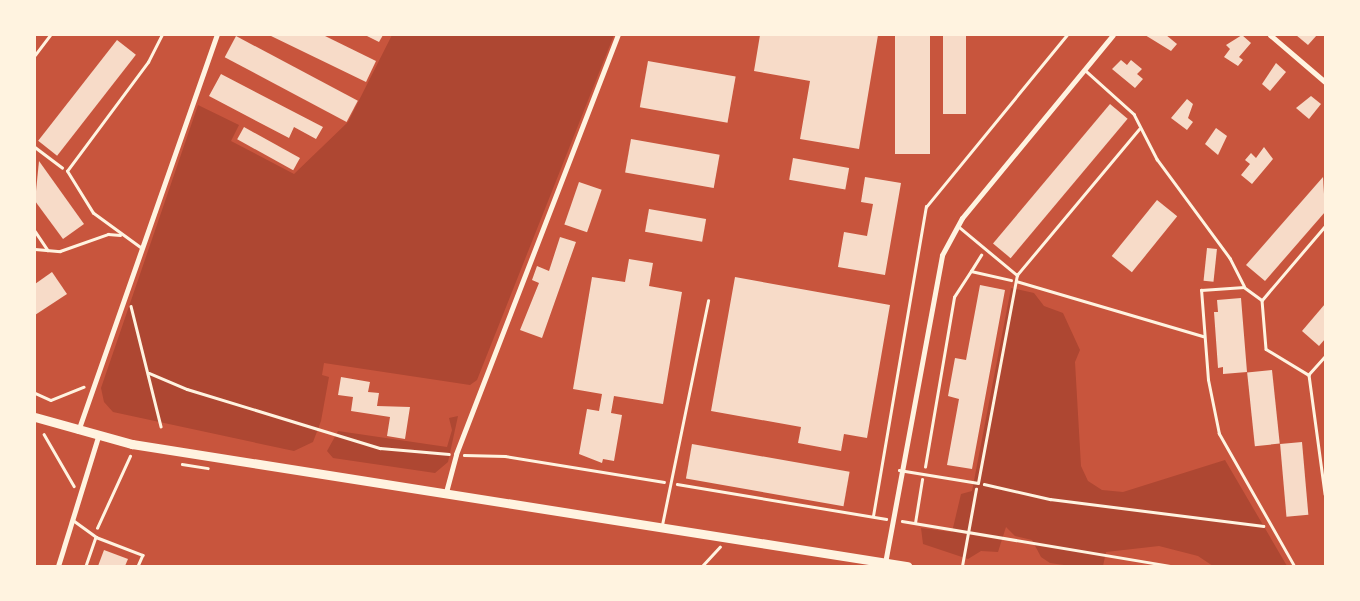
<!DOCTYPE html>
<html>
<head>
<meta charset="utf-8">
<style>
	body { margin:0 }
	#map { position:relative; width:1360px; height:601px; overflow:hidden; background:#c8553d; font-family:Georgia,serif }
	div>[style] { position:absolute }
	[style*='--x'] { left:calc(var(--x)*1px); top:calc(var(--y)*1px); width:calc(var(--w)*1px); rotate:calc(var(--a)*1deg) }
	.green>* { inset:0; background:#ae4732 }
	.building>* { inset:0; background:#f7dbc8; transform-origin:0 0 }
	.path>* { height:2.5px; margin:-1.25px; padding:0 1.25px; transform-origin:1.25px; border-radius:1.25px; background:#fff3e0 }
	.service>* { height:2.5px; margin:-1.25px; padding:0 1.25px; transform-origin:1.25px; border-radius:1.25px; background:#fff3e0 }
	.minor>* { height:5px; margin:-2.5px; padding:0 2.5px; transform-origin:2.5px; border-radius:2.5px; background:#fff3e0 }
	.primary>* { height:9px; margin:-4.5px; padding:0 4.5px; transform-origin:4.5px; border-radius:4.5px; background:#fff3e0 }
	span { translate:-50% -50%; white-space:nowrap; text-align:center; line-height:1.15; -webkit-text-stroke:4.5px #fff3e0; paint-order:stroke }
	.frame { position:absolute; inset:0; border:36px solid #fff3e0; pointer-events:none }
</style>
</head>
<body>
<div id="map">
	<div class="green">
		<div style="clip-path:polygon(392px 35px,614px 35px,477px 380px,470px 385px,324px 363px,322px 375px,329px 377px,321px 421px,313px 442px,294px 451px,113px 412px,104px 402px,101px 388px,198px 105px,239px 125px,231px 141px,294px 174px,348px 122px)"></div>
		<div style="clip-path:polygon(1011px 288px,1034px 293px,1044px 306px,1063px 313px,1080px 350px,1075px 362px,1081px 466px,1088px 481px,1102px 490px,1123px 492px,1225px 460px,1287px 566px,1213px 566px,1198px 556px,1159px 546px,1106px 552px,1103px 566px,1071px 566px,1050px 563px,1041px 557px,1032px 540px,1015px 536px,1006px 527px,998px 552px,981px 551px,968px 559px,923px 544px,921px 528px,952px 532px,961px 494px,972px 491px)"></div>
		<div style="clip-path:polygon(458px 416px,448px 462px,435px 473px,333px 458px,327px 451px,338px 431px,447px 447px,452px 430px,449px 418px)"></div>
	</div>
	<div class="building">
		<div style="clip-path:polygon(269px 35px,323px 35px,376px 61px,366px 82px)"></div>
		<div style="clip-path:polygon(365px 35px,383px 35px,379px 42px)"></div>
		<div style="clip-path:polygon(760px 35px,878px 35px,859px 149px,800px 139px,810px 81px,754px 71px)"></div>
		<div style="left:895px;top:35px;width:35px;height:119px"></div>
		<div style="left:943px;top:35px;width:23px;height:79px"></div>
		<div style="clip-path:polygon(1145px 35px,1166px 35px,1177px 44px,1171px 51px)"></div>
		<div style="clip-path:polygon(1242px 35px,1251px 43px,1239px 57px,1243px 60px,1238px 66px,1224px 57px,1230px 49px,1226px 45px)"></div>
		<div style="clip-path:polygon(1296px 35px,1317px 35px,1308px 45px)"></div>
		<div style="left:236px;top:36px;width:138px;height:24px;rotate:28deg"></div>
		<div style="left:117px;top:40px;width:24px;height:128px;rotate:38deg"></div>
		<div style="clip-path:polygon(1121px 60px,1127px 65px,1131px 60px,1142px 69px,1137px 74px,1143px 79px,1135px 88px,1112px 69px)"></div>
		<div style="left:648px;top:61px;width:89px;height:47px;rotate:10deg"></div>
		<div style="clip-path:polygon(1276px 63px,1286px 72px,1270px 91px,1262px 84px)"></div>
		<div style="clip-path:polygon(221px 74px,323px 127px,316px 139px,294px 127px,289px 138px,209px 96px)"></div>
		<div style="clip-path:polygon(1311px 96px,1321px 104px,1309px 119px,1296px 108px)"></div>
		<div style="clip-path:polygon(1187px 99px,1193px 104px,1188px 118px,1193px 122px,1187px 130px,1171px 118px)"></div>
		<div style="left:1110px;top:104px;width:23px;height:182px;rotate:40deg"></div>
		<div style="left:244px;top:127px;width:64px;height:14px;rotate:29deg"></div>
		<div style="clip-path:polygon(1216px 128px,1227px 136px,1218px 155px,1205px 144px)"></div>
		<div style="left:631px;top:139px;width:90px;height:34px;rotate:10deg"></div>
		<div style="clip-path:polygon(1264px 147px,1273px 159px,1252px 184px,1241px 175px,1250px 164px,1245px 160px,1251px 153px,1256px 158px)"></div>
		<div style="left:793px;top:158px;width:57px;height:22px;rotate:10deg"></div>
		<div style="clip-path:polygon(39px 161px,84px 224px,63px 239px,35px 201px)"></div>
		<div style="clip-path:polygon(865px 177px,901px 183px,885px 275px,838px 267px,844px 232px,867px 236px,873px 204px,861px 202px)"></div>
		<div style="clip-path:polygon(1323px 177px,1325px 212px,1265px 281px,1246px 265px)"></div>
		<div style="left:579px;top:182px;width:24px;height:45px;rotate:19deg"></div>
		<div style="left:1157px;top:200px;width:26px;height:72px;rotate:39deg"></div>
		<div style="left:649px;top:209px;width:58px;height:23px;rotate:10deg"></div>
		<div style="clip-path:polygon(560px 237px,576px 242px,542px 338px,520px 330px,539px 283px,532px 280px,537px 266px,549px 271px)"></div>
		<div style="left:1207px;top:248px;width:10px;height:33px;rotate:6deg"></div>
		<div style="clip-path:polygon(629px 259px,653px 263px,649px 286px,682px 292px,663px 404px,614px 396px,611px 413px,622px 415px,614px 461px,603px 459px,602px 463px,579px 454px,587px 409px,599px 411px,602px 394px,573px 389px,592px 277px,625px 282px)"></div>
		<div style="clip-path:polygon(52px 272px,67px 294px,35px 315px,35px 284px)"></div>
		<div style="clip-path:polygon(735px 277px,890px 305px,867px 438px,844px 434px,841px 451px,798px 443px,801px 427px,711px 411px)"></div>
		<div style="clip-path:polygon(980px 285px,1005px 290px,972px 469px,947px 465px,959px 399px,948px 396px,955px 358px,966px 360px)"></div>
		<div style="clip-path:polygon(1241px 298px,1247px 372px,1223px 374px,1223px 367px,1218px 368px,1214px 312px,1218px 312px,1217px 300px)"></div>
		<div style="clip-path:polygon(1325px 304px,1325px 339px,1319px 346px,1302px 331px)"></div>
		<div style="left:1272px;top:370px;width:74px;height:25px;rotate:84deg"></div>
		<div style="clip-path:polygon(341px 377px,370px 382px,368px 392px,379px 393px,377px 406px,410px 407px,405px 439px,387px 436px,390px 417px,351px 411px,353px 397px,338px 395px)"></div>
		<div style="left:1302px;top:442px;width:73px;height:22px;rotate:85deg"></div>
		<div style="left:692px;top:444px;width:160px;height:35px;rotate:10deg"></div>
		<div style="clip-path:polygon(104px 550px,128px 559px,125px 566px,98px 566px)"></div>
	</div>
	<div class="path">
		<div style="--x:35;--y:147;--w:34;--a:37"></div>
		<div style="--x:971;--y:271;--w:19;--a:-58"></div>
		<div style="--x:131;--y:306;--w:124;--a:76"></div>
		<div style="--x:149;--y:373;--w:41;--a:22.8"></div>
		<div style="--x:187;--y:389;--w:202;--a:17"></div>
		<div style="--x:380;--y:448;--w:69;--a:5"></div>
		<div style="--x:35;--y:393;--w:17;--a:24"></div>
		<div style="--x:51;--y:400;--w:35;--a:-22"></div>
		<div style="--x:44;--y:434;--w:60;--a:60"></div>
		<div style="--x:464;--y:455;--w:41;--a:1.4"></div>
		<div style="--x:505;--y:456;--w:161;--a:9.3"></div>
		<div style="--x:182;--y:464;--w:26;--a:9"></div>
		<div style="--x:925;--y:467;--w:172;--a:-80.3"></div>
		<div style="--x:954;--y:297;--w:31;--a:-57"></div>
		<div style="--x:971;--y:271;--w:41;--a:12.7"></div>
		<div style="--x:677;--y:484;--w:212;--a:9.5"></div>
		<div style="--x:984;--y:484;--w:68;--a:12.8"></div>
		<div style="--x:1050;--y:499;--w:215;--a:7.2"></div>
		<div style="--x:873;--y:516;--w:314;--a:-80.3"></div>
		<div style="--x:926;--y:207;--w:222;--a:-50.7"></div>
		<div style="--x:902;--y:521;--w:273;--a:9.5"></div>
		<div style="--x:915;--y:523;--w:44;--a:-80.8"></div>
		<div style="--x:97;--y:528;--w:79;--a:-65.4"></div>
		<div style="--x:702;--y:566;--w:26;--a:-47"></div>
		<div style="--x:962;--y:566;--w:78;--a:-79.7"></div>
	</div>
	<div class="service">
		<div style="--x:35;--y:55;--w:25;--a:-53"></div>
		<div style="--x:1085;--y:70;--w:66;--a:41.9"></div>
		<div style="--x:1134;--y:114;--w:51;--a:62.9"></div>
		<div style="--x:1157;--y:159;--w:123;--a:53.6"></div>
		<div style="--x:1230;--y:258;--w:31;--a:63"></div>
		<div style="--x:958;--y:226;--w:77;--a:39.7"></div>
		<div style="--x:1017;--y:275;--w:190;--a:-50.1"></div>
		<div style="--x:35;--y:231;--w:23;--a:56"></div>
		<div style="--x:141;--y:248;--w:59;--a:-143.9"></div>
		<div style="--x:93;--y:213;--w:49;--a:-121.8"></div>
		<div style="--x:67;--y:171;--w:136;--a:-53.4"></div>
		<div style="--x:148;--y:62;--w:30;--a:-63"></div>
		<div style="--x:35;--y:249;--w:25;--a:5"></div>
		<div style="--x:60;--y:251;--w:51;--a:-19.5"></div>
		<div style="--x:108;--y:234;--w:12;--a:5"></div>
		<div style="--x:1016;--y:281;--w:195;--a:16.4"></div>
		<div style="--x:1262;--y:300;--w:97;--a:-49.6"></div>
		<div style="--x:1325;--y:357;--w:24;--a:132"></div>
		<div style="--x:1309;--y:375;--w:120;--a:82.3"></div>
		<div style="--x:899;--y:470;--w:80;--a:9.3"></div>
		<div style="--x:978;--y:483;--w:212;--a:-79.4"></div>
		<div style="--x:73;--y:520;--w:29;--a:36"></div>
		<div style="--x:96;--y:537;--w:31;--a:109"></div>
		<div style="--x:662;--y:525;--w:229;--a:-78.4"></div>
		<div style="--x:96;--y:537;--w:50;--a:21"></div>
		<div style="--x:143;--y:555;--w:12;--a:114"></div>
		<div style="--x:1294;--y:566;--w:152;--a:-119.6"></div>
		<div style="--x:1219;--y:434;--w:55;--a:-101.5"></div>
		<div style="--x:1208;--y:380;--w:90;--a:-94.4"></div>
		<div style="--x:1201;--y:290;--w:43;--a:-4"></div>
		<div style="--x:1244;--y:287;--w:22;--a:36"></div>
		<div style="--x:1262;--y:300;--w:49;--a:85.3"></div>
		<div style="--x:1266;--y:349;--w:50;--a:31.2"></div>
	</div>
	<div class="minor">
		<div style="--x:1270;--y:35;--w:72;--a:40.5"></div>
		<div style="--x:78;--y:431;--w:420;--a:-70.7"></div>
		<div style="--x:446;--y:492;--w:39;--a:-75"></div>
		<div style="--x:456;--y:454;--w:449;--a:-68.9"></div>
		<div style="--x:885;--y:563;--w:313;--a:-79.5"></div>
		<div style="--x:942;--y:255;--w:42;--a:-61.6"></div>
		<div style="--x:962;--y:218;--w:237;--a:-50.5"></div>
		<div style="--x:58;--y:566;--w:135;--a:-72.8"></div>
	</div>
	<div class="primary">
		<div style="--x:35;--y:417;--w:101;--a:15.6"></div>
		<div style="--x:132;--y:444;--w:785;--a:8.95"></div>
	</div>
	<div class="frame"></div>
</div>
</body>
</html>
